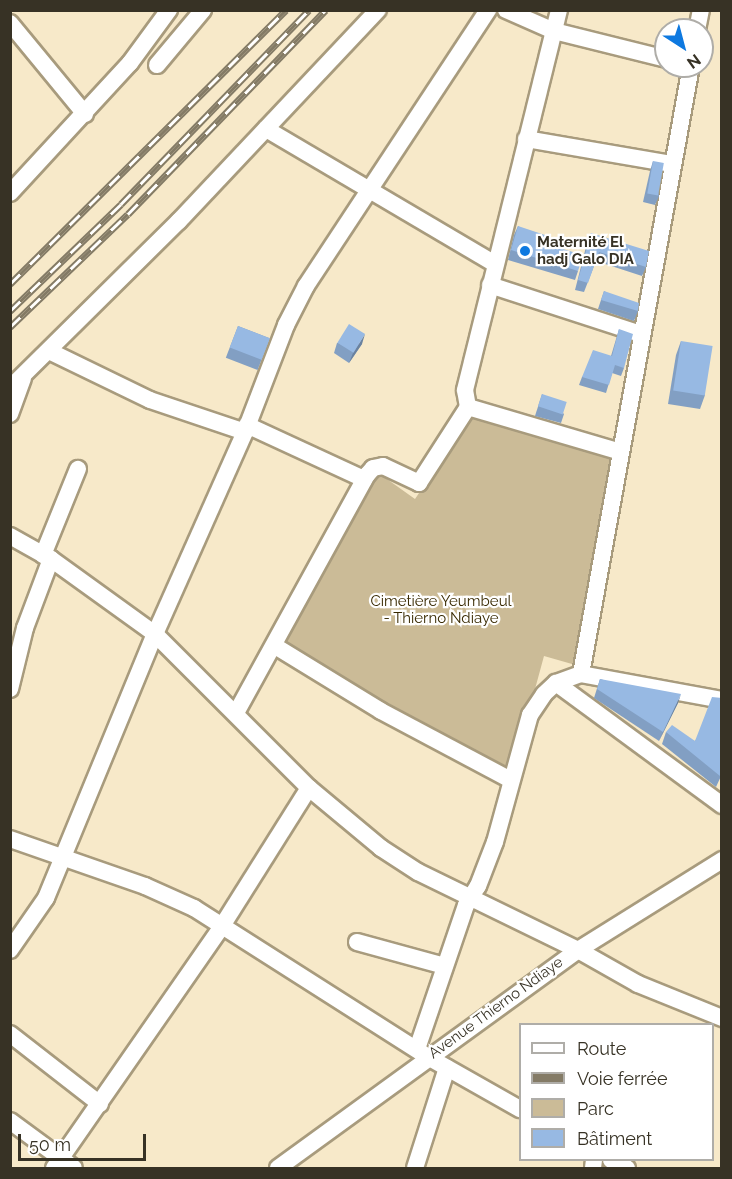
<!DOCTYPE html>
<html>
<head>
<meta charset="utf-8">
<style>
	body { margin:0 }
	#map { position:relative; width:732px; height:1179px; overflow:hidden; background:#f7e9c9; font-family:Raleway,sans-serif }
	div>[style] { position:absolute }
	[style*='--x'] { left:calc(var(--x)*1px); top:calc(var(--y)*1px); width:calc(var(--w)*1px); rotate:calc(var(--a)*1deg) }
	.green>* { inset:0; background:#cbbb97 }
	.path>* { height:3px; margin-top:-1.5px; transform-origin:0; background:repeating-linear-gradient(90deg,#a69b83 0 6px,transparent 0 9px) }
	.roads { filter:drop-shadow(2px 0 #a89b7d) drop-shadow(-2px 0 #a89b7d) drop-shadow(0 2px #a89b7d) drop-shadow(0 -2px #a89b7d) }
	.minor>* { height:16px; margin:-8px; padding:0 8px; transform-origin:8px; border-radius:8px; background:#fff }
	.rail>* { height:7px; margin-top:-3.5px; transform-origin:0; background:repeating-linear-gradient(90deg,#fff 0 14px,#847b66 0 28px); box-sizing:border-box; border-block:2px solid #847b66 }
	.wall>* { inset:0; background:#829fc3; transform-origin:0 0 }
	.shaded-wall>* { inset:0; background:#6a829f }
	.building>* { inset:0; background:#97b9e3; transform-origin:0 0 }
	.dots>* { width:16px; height:16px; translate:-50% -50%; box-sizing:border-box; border:3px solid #fff; border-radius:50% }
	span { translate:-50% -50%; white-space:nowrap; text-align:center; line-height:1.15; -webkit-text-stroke:4.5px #fff; paint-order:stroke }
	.poi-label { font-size:15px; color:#373225; font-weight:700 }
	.left { translate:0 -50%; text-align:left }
	.park-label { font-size:15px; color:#382900 }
	.street-label { font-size:15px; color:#373225 }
	.frame { position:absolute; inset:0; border:12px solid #373225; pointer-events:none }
	.legend { position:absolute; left:519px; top:1023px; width:195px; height:138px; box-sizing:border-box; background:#fff; border:2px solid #afada8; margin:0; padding:8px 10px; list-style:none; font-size:18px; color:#373225 }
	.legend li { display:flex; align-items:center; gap:12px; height:30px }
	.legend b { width:30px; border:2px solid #afada8 }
	.north { position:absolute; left:654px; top:18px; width:60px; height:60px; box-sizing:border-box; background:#fff; border:2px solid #afada8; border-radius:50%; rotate:144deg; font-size:16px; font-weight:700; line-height:24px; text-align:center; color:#373225 }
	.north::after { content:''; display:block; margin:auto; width:21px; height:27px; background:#0e79e0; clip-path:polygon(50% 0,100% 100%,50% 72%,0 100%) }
	.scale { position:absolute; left:18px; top:1134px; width:128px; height:27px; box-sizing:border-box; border:3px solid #373225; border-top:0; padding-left:8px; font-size:18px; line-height:21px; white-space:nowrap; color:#373225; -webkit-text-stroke:4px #fff; paint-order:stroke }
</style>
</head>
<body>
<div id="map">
	<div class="green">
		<div style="clip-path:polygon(473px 413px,610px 459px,579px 666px,544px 656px,510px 781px,283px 646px,342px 525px,377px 472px,415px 499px)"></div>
	</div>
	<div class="path">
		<div style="--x:10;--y:357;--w:2;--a:90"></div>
	</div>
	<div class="roads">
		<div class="minor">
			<div style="--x:506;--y:10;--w:52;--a:23.6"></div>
			<div style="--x:554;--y:31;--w:115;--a:14"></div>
			<div style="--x:10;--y:23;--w:118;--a:50.5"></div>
			<div style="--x:697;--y:30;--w:20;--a:-79"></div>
			<div style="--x:157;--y:65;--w:72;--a:-50.1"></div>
			<div style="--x:266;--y:129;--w:266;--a:30.5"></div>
			<div style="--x:526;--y:139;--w:148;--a:9.7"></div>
			<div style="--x:10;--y:193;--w:177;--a:-47.3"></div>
			<div style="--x:130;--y:63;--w:66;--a:-53.7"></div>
			<div style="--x:490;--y:285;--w:159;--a:18"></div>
			<div style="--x:49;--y:351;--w:112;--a:25.9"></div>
			<div style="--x:150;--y:400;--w:100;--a:18.6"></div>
			<div style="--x:10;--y:388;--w:238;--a:-44.7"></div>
			<div style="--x:179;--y:221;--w:290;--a:-46.7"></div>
			<div style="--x:468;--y:407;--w:159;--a:16.4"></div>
			<div style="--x:10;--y:414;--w:38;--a:-70"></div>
			<div style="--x:247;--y:425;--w:129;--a:24.8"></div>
			<div style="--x:10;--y:536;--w:47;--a:29.3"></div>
			<div style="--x:51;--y:559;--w:128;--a:35.8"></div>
			<div style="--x:155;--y:634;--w:218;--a:45"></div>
			<div style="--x:309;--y:788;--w:94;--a:39.8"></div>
			<div style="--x:381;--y:848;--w:44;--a:33"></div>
			<div style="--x:418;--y:872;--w:178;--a:26"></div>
			<div style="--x:578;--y:950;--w:69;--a:29.5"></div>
			<div style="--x:638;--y:984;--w:91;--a:22"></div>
			<div style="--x:43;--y:555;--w:93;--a:-67.9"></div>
			<div style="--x:275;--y:646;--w:124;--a:31.5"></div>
			<div style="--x:381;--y:711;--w:147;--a:28"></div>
			<div style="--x:581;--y:674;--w:618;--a:-79.74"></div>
			<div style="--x:556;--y:683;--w:206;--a:36.3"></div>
			<div style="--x:10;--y:689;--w:63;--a:-76.2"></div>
			<div style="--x:25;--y:628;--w:74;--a:-69.4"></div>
			<div style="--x:236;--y:713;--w:272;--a:-61.2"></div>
			<div style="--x:367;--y:475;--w:9;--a:-49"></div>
			<div style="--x:373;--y:468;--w:10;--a:-11"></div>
			<div style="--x:383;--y:466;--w:40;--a:25"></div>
			<div style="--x:419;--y:483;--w:90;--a:-57.2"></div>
			<div style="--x:468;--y:407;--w:17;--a:-100"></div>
			<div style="--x:465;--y:390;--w:391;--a:-76.1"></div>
			<div style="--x:10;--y:839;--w:143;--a:19.2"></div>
			<div style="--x:145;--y:886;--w:54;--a:24.2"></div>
			<div style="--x:194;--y:908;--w:277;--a:32.5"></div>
			<div style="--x:428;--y:1057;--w:106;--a:29.5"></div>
			<div style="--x:357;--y:942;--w:91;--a:15.3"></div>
			<div style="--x:10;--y:950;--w:63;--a:-55.3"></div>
			<div style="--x:46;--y:898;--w:286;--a:-67.6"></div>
			<div style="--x:155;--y:634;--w:221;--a:-66"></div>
			<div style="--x:245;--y:432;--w:115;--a:-69"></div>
			<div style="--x:286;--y:325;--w:44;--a:-62.9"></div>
			<div style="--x:306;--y:286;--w:331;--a:-56.6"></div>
			<div style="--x:10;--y:1034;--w:114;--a:37.9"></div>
			<div style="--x:417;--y:1049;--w:152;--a:-71.2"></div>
			<div style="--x:466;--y:905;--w:22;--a:-58"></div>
			<div style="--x:478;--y:886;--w:47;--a:-68.9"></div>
			<div style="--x:495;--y:842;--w:132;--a:-74.6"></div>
			<div style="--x:530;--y:715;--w:25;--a:-56"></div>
			<div style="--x:544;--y:694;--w:16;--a:-43"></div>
			<div style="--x:556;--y:683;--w:27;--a:-20"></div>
			<div style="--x:581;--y:674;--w:143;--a:10.4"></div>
			<div style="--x:10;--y:1121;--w:79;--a:36.3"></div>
			<div style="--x:611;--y:1160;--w:18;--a:27"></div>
			<div style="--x:54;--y:1168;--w:295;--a:-55.2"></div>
			<div style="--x:222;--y:926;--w:163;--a:-57.8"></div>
			<div style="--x:278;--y:1168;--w:371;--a:-36"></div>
			<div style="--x:578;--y:950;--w:170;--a:-32"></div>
			<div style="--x:415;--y:1168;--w:105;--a:-72.3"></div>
			<div style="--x:593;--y:1168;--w:8;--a:-83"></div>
		</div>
	</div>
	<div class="rail">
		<div style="--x:10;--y:284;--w:389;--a:-44.8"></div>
		<div style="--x:10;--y:311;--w:154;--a:-43.9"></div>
		<div style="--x:121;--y:204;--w:270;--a:-45.9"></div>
		<div style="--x:10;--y:327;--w:163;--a:-43.8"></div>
		<div style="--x:128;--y:214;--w:284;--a:-45.9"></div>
	</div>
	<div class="wall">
		<div style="clip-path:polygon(653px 161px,659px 196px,655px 205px,643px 202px,650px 171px)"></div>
		<div style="clip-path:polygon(518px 226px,546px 244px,578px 271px,575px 280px,508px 260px,514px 235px)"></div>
		<div style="clip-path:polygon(591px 233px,646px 267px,642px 276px,596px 261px,584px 292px,575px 290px,587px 243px)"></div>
		<div style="clip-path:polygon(604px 291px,638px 311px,634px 321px,598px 309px)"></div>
		<div style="left:238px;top:326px;width:34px;height:34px;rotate:21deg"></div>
		<div style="clip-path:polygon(619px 329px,624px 368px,621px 376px,612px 373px,606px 393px,579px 385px,582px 377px,611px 356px)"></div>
		<div style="clip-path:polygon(681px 341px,705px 395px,700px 409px,668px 404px,676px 355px)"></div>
		<div style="clip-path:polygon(337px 343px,362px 344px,349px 363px,334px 353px)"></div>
		<div style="clip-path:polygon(542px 394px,564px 414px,561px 423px,535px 416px)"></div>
		<div style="clip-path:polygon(600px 679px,678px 703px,659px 741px,594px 698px)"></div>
		<div style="clip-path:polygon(722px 698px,722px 774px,716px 787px,662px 744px,666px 732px,695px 741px)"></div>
	</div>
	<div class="shaded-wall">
		<div style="clip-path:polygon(365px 334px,362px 344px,349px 363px,353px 353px)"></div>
		<div style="clip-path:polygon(681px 694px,678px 703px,659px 741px,663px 732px)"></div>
	</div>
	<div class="building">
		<div style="left:653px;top:161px;width:11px;height:33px;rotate:10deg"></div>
		<div style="clip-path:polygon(518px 226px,548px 236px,546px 244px,583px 255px,578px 271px,511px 250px)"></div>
		<div style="clip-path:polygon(591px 233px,649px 251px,646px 267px,599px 252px,588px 283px,578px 280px)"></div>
		<div style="clip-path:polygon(604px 291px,639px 303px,638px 311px,601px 300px)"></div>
		<div style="left:349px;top:324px;width:19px;height:22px;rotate:32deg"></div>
		<div style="left:238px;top:326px;width:34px;height:23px;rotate:21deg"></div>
		<div style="clip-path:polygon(619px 329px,633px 334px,624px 368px,615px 365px,609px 385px,582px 377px,593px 350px,612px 356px)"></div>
		<div style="left:681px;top:341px;width:32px;height:50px;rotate:9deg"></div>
		<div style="left:542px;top:394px;width:26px;height:13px;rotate:18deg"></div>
		<div style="clip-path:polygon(600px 679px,681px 694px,663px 732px,597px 689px)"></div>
		<div style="clip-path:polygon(712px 697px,722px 698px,722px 772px,720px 776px,666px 732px,672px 725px,695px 741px)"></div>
	</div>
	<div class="dots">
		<div style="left:525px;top:251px;background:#0e79e0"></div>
	</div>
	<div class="poi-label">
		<span class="left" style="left:537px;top:251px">Maternité El<br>hadj Galo DIA</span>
	</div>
	<div class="park-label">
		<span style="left:441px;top:610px">Cimetière Yeumbeul<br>- Thierno Ndiaye</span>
	</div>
	<div class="street-label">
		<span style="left:496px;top:1008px;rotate:-36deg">Avenue Thierno Ndiaye</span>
	</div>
	<div class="frame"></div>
	<ul class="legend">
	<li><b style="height:8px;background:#fff"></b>Route</li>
	<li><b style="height:8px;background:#847b66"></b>Voie ferrée</li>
	<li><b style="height:16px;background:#cbbb97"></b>Parc</li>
	<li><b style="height:16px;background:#97b9e3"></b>Bâtiment</li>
	</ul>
	<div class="north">N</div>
	<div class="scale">50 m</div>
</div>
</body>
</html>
